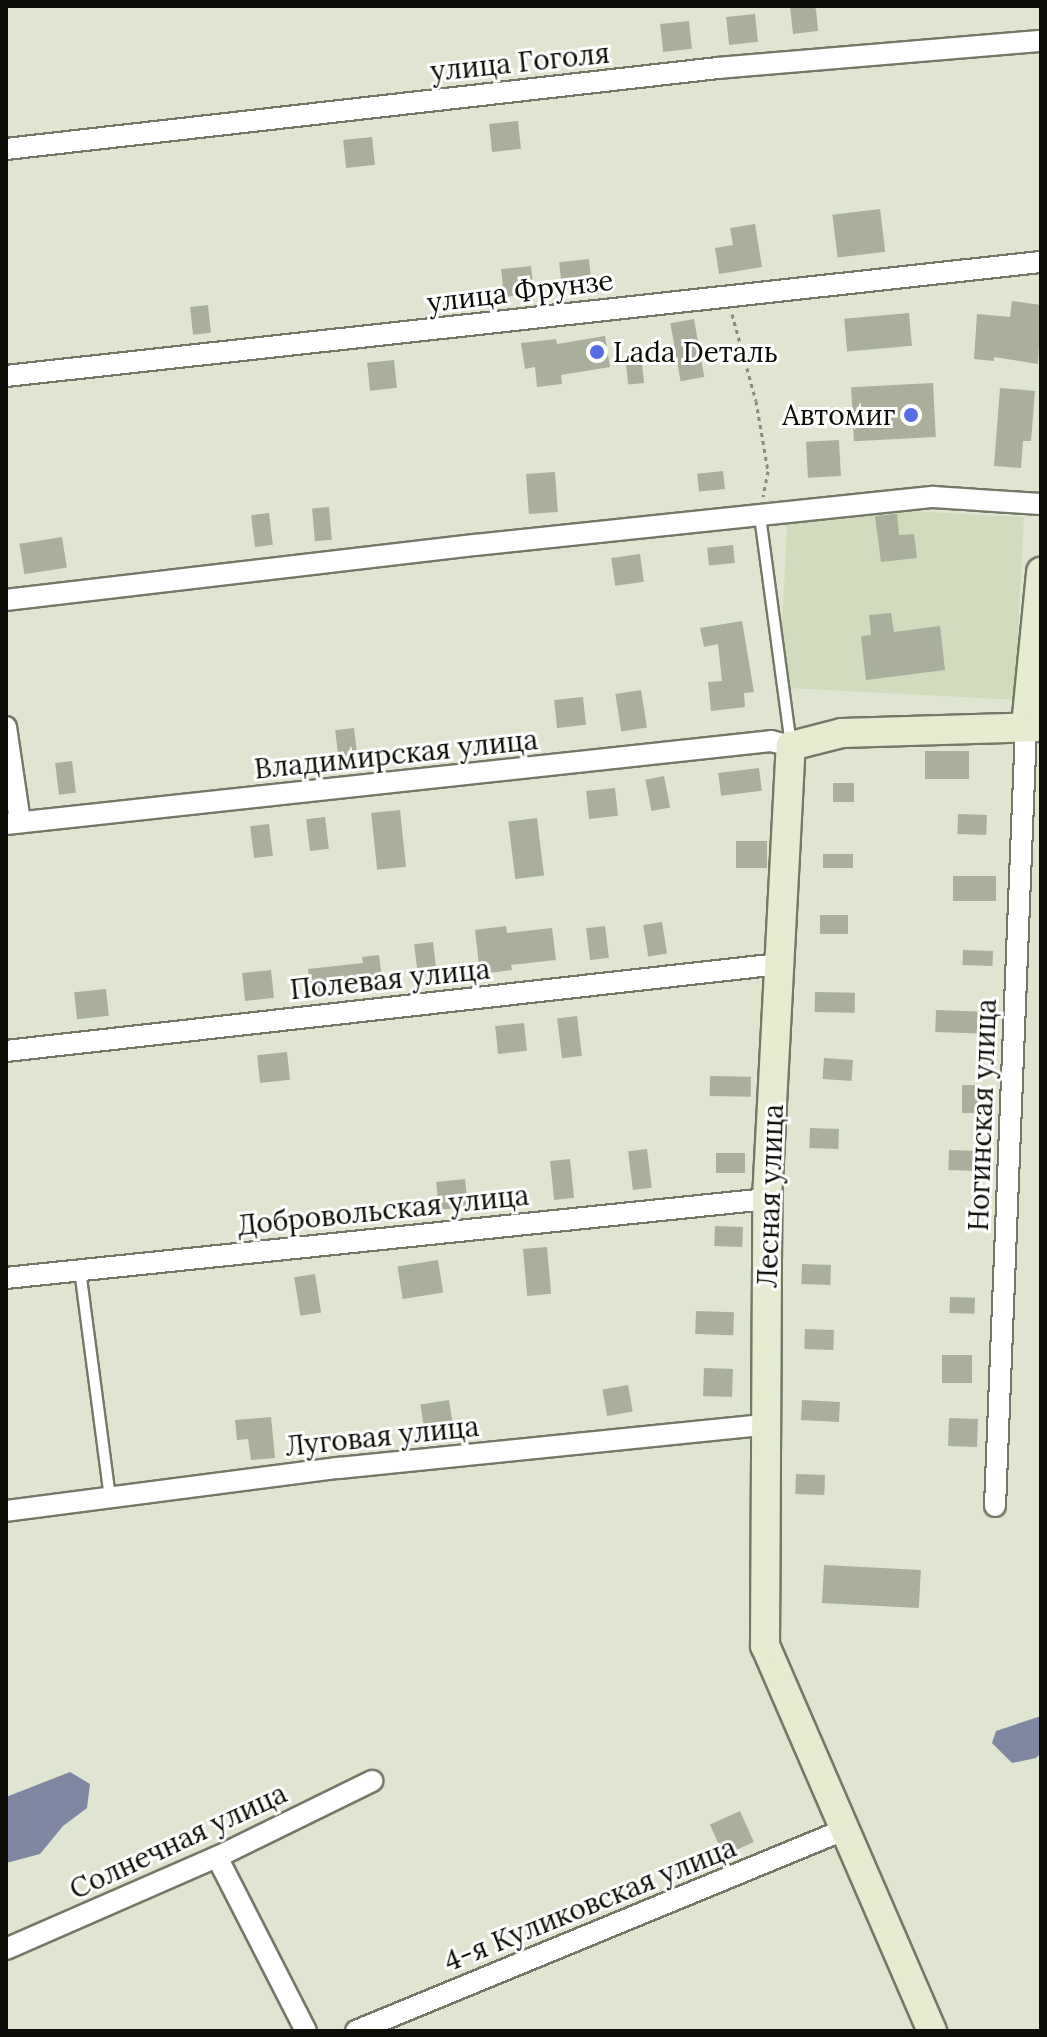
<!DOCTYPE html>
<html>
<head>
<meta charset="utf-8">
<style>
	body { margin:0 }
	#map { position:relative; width:1047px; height:2037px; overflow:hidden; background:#dfe5d0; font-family:Lora,serif }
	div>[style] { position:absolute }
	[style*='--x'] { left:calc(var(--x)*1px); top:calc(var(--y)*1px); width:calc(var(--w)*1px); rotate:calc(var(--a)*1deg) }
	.built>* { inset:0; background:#d3dbbf; transform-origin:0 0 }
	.water>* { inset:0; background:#7f87a3 }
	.building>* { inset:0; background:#a9af9b; transform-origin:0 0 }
	.path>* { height:3px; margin-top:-1.5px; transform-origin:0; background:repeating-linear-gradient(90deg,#878b7c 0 4px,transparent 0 8px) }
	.roads { filter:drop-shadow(2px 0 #747967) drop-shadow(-2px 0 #747967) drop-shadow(0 2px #747967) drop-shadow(0 -2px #747967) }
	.lane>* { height:10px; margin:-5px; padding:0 5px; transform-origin:5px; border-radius:5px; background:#fff }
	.street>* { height:20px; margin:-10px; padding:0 10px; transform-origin:10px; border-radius:10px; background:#fff }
	.secondary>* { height:28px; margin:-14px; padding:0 14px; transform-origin:14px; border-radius:14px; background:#e6ecd1 }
	.dots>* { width:22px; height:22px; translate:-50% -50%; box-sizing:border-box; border:4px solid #fff; border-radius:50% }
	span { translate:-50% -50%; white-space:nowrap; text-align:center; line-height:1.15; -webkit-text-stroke:6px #fff; paint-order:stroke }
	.street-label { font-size:28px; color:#0b0d06 }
	.poi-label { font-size:28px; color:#0b0d06 }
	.left { translate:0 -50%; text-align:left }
	.right { translate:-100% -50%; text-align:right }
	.frame { position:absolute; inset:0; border:8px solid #0b0d06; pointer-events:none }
</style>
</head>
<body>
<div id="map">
	<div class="built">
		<div style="left:1024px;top:517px;width:183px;height:236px;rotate:93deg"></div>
	</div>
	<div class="water">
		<div style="clip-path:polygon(1041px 1716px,1041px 1753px,1036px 1758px,1012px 1763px,992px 1743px,996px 1731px)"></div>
		<div style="clip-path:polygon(70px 1772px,90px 1784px,87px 1808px,63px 1826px,40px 1854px,6px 1863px,6px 1797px)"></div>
	</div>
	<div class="building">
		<div style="clip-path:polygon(790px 6px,812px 6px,816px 9px,818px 31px,793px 34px)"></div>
		<div style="left:755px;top:14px;width:28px;height:29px;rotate:84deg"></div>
		<div style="left:689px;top:21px;width:28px;height:29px;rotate:84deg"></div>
		<div style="left:518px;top:121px;width:28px;height:29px;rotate:84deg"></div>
		<div style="left:372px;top:137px;width:28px;height:29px;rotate:84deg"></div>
		<div style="left:880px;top:209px;width:43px;height:48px;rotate:83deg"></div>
		<div style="clip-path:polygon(755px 224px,762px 267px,719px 274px,715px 248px,733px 245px,730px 228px)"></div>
		<div style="left:589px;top:259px;width:28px;height:30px;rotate:84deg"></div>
		<div style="left:531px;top:266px;width:28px;height:30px;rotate:84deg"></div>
		<div style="clip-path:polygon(1012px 301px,1041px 305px,1038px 364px,994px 357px,994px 361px,974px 359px,977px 314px,1010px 317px)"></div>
		<div style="left:208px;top:305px;width:28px;height:18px;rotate:84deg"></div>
		<div style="left:909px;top:313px;width:33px;height:65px;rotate:85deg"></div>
		<div style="left:694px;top:319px;width:59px;height:24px;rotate:80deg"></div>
		<div style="clip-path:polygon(605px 336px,610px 367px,561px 375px,562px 384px,537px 387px,535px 367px,525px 369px,521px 343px,556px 339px,557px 344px)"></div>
		<div style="left:394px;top:360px;width:28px;height:27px;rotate:84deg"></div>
		<div style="left:642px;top:363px;width:20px;height:16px;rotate:84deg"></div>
		<div style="left:933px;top:383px;width:54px;height:82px;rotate:87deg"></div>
		<div style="clip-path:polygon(1000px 388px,1035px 391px,1031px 441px,1023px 441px,1021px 468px,994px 466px)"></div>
		<div style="left:839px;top:440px;width:36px;height:33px;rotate:87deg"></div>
		<div style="left:723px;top:471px;width:18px;height:26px;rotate:84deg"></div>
		<div style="left:555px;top:472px;width:40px;height:29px;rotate:86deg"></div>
		<div style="left:329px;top:507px;width:33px;height:17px;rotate:85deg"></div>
		<div style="left:269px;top:513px;width:32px;height:18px;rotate:83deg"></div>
		<div style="clip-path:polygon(897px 514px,899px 535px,914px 534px,917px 558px,881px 562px,875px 516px)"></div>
		<div style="left:62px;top:537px;width:31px;height:43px;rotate:81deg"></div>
		<div style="left:733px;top:545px;width:18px;height:26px;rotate:84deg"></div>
		<div style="left:640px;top:554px;width:28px;height:29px;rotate:82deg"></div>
		<div style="clip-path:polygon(891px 613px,894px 632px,940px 626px,945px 670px,866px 680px,861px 636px,871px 635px,869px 615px)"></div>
		<div style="clip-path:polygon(742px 621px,754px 692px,744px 693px,745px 707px,711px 711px,708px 682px,722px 681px,718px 644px,704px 647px,700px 628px)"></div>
		<div style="left:641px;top:690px;width:38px;height:26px;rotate:81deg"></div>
		<div style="left:583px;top:697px;width:28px;height:29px;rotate:84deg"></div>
		<div style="left:354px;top:728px;width:32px;height:19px;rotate:83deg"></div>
		<div style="left:969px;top:751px;width:28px;height:44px;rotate:90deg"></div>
		<div style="left:72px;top:761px;width:32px;height:17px;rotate:83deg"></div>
		<div style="left:759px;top:768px;width:23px;height:41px;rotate:83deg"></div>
		<div style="left:664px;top:776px;width:32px;height:19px;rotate:79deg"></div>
		<div style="left:833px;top:783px;width:21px;height:19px"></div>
		<div style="left:615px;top:788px;width:28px;height:29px;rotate:84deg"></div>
		<div style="left:400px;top:810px;width:57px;height:29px;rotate:84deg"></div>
		<div style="left:958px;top:814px;width:29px;height:20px;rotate:2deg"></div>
		<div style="left:325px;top:817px;width:32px;height:19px;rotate:83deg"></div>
		<div style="left:537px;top:818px;width:58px;height:29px;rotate:83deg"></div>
		<div style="left:269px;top:824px;width:32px;height:19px;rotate:83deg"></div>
		<div style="left:736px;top:841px;width:31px;height:27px"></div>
		<div style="left:823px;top:854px;width:30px;height:14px"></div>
		<div style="left:996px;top:876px;width:25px;height:43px;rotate:90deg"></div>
		<div style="left:820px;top:915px;width:28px;height:19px"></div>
		<div style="left:662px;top:922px;width:32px;height:19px;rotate:81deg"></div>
		<div style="clip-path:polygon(506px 926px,507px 933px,552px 928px,556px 960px,511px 965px,512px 970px,480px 974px,475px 930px)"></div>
		<div style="left:605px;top:926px;width:32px;height:19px;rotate:83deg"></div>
		<div style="left:433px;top:942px;width:32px;height:19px;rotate:83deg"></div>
		<div style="left:963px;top:950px;width:30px;height:15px;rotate:2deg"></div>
		<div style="clip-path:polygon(379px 955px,383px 987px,311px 997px,308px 969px,363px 963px,362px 957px)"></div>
		<div style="left:271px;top:970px;width:28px;height:29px;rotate:84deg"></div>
		<div style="left:106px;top:989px;width:27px;height:32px;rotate:84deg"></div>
		<div style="left:815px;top:992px;width:40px;height:20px;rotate:1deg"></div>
		<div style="left:936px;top:1010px;width:57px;height:22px;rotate:2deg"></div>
		<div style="left:577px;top:1016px;width:40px;height:20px;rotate:83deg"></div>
		<div style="left:524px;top:1023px;width:28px;height:29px;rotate:84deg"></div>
		<div style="left:287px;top:1052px;width:28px;height:30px;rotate:84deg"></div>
		<div style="left:824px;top:1058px;width:29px;height:21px;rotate:4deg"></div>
		<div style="left:710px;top:1076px;width:41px;height:20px;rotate:1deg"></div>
		<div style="left:962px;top:1085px;width:20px;height:28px"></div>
		<div style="left:810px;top:1128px;width:29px;height:20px;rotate:2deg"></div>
		<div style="left:647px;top:1149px;width:39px;height:19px;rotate:83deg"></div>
		<div style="left:949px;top:1150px;width:29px;height:20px;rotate:2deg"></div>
		<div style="left:716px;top:1153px;width:29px;height:20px"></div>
		<div style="left:570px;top:1159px;width:39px;height:20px;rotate:84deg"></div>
		<div style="left:465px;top:1179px;width:28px;height:29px;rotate:84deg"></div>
		<div style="left:715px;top:1226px;width:28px;height:20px;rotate:2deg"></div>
		<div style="left:547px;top:1247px;width:47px;height:24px;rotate:85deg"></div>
		<div style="left:438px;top:1260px;width:33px;height:41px;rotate:81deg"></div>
		<div style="left:802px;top:1264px;width:29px;height:20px;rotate:2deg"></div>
		<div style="left:315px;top:1274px;width:39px;height:21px;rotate:81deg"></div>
		<div style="left:950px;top:1297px;width:25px;height:16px;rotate:2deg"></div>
		<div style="left:696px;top:1311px;width:38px;height:23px;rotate:2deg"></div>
		<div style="left:805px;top:1329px;width:29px;height:20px;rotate:2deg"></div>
		<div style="left:942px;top:1355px;width:30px;height:28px"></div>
		<div style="left:704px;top:1368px;width:29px;height:28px;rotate:2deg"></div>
		<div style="left:628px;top:1385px;width:27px;height:26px;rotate:80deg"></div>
		<div style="left:449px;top:1400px;width:36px;height:29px;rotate:81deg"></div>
		<div style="left:802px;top:1400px;width:38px;height:20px;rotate:3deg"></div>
		<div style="clip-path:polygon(271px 1417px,275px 1458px,251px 1460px,248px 1439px,237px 1440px,235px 1420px)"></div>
		<div style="left:949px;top:1418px;width:29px;height:28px;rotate:2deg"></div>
		<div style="left:796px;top:1474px;width:29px;height:20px;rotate:2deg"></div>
		<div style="left:824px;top:1565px;width:97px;height:38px;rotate:3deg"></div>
		<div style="left:740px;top:1811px;width:34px;height:33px;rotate:66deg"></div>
	</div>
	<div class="path">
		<div style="--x:732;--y:314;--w:90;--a:74.6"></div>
		<div style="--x:756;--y:401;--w:71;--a:80.3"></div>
		<div style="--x:768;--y:471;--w:26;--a:101"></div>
	</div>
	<div class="roads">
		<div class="lane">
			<div style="--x:760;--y:516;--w:230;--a:82.3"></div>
			<div style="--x:80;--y:1270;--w:229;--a:82.5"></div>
		</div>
		<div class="street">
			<div style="--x:6;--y:149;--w:717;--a:-6.49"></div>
			<div style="--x:718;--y:68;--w:324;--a:-4.8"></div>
			<div style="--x:6;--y:376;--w:1041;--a:-6.29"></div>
			<div style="--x:6;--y:600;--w:472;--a:-6.7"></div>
			<div style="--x:475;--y:545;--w:461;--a:-6"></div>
			<div style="--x:933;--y:497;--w:108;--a:3.7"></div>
			<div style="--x:6;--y:727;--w:96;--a:81.6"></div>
			<div style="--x:6;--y:824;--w:769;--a:-6.19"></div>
			<div style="--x:771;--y:741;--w:21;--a:14"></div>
			<div style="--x:6;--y:1051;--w:778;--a:-6.42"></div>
			<div style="--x:6;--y:1278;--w:765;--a:-5.93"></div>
			<div style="--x:995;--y:1506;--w:781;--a:-87.72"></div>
			<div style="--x:6;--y:1511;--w:336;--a:-7.4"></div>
			<div style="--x:339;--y:1468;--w:429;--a:-5.8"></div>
			<div style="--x:217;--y:1857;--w:195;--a:62.9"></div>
			<div style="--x:6;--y:1949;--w:230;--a:-23.6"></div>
			<div style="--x:217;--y:1857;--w:173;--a:-26.1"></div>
			<div style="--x:356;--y:2031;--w:530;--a:-22.4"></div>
		</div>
		<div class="secondary">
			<div style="--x:1026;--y:726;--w:155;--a:-84.4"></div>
			<div style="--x:932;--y:2031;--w:420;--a:-113.4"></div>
			<div style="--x:765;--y:1646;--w:447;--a:-89.7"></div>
			<div style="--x:767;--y:1199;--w:454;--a:-87"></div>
			<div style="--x:791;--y:746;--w:53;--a:-14.3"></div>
			<div style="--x:842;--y:733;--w:199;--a:-1.7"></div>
		</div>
	</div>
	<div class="dots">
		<div style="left:597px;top:352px;background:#576de3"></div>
		<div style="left:911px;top:415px;background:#576de3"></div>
	</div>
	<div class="street-label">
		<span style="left:520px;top:62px;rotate:-6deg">улица Гоголя</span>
		<span style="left:520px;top:291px;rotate:-7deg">улица Фрунзе</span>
		<span style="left:396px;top:754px;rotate:-6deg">Владимирская улица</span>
		<span style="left:390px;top:979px;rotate:-6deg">Полевая улица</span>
		<span style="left:982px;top:1115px;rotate:-88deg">Ногинская улица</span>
		<span style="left:770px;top:1196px;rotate:-88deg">Лесная улица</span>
		<span style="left:383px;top:1210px;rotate:-6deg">Добровольская улица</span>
		<span style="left:382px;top:1436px;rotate:-6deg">Луговая улица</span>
		<span style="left:178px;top:1841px;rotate:-25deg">Солнечная улица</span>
		<span style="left:590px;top:1904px;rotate:-22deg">4-я Куликовская улица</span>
	</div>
	<div class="poi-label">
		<span class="left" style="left:613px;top:352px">Lada Dеталь</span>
		<span class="right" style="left:895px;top:415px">Автомиг</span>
	</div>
	<div class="frame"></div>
</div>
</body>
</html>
